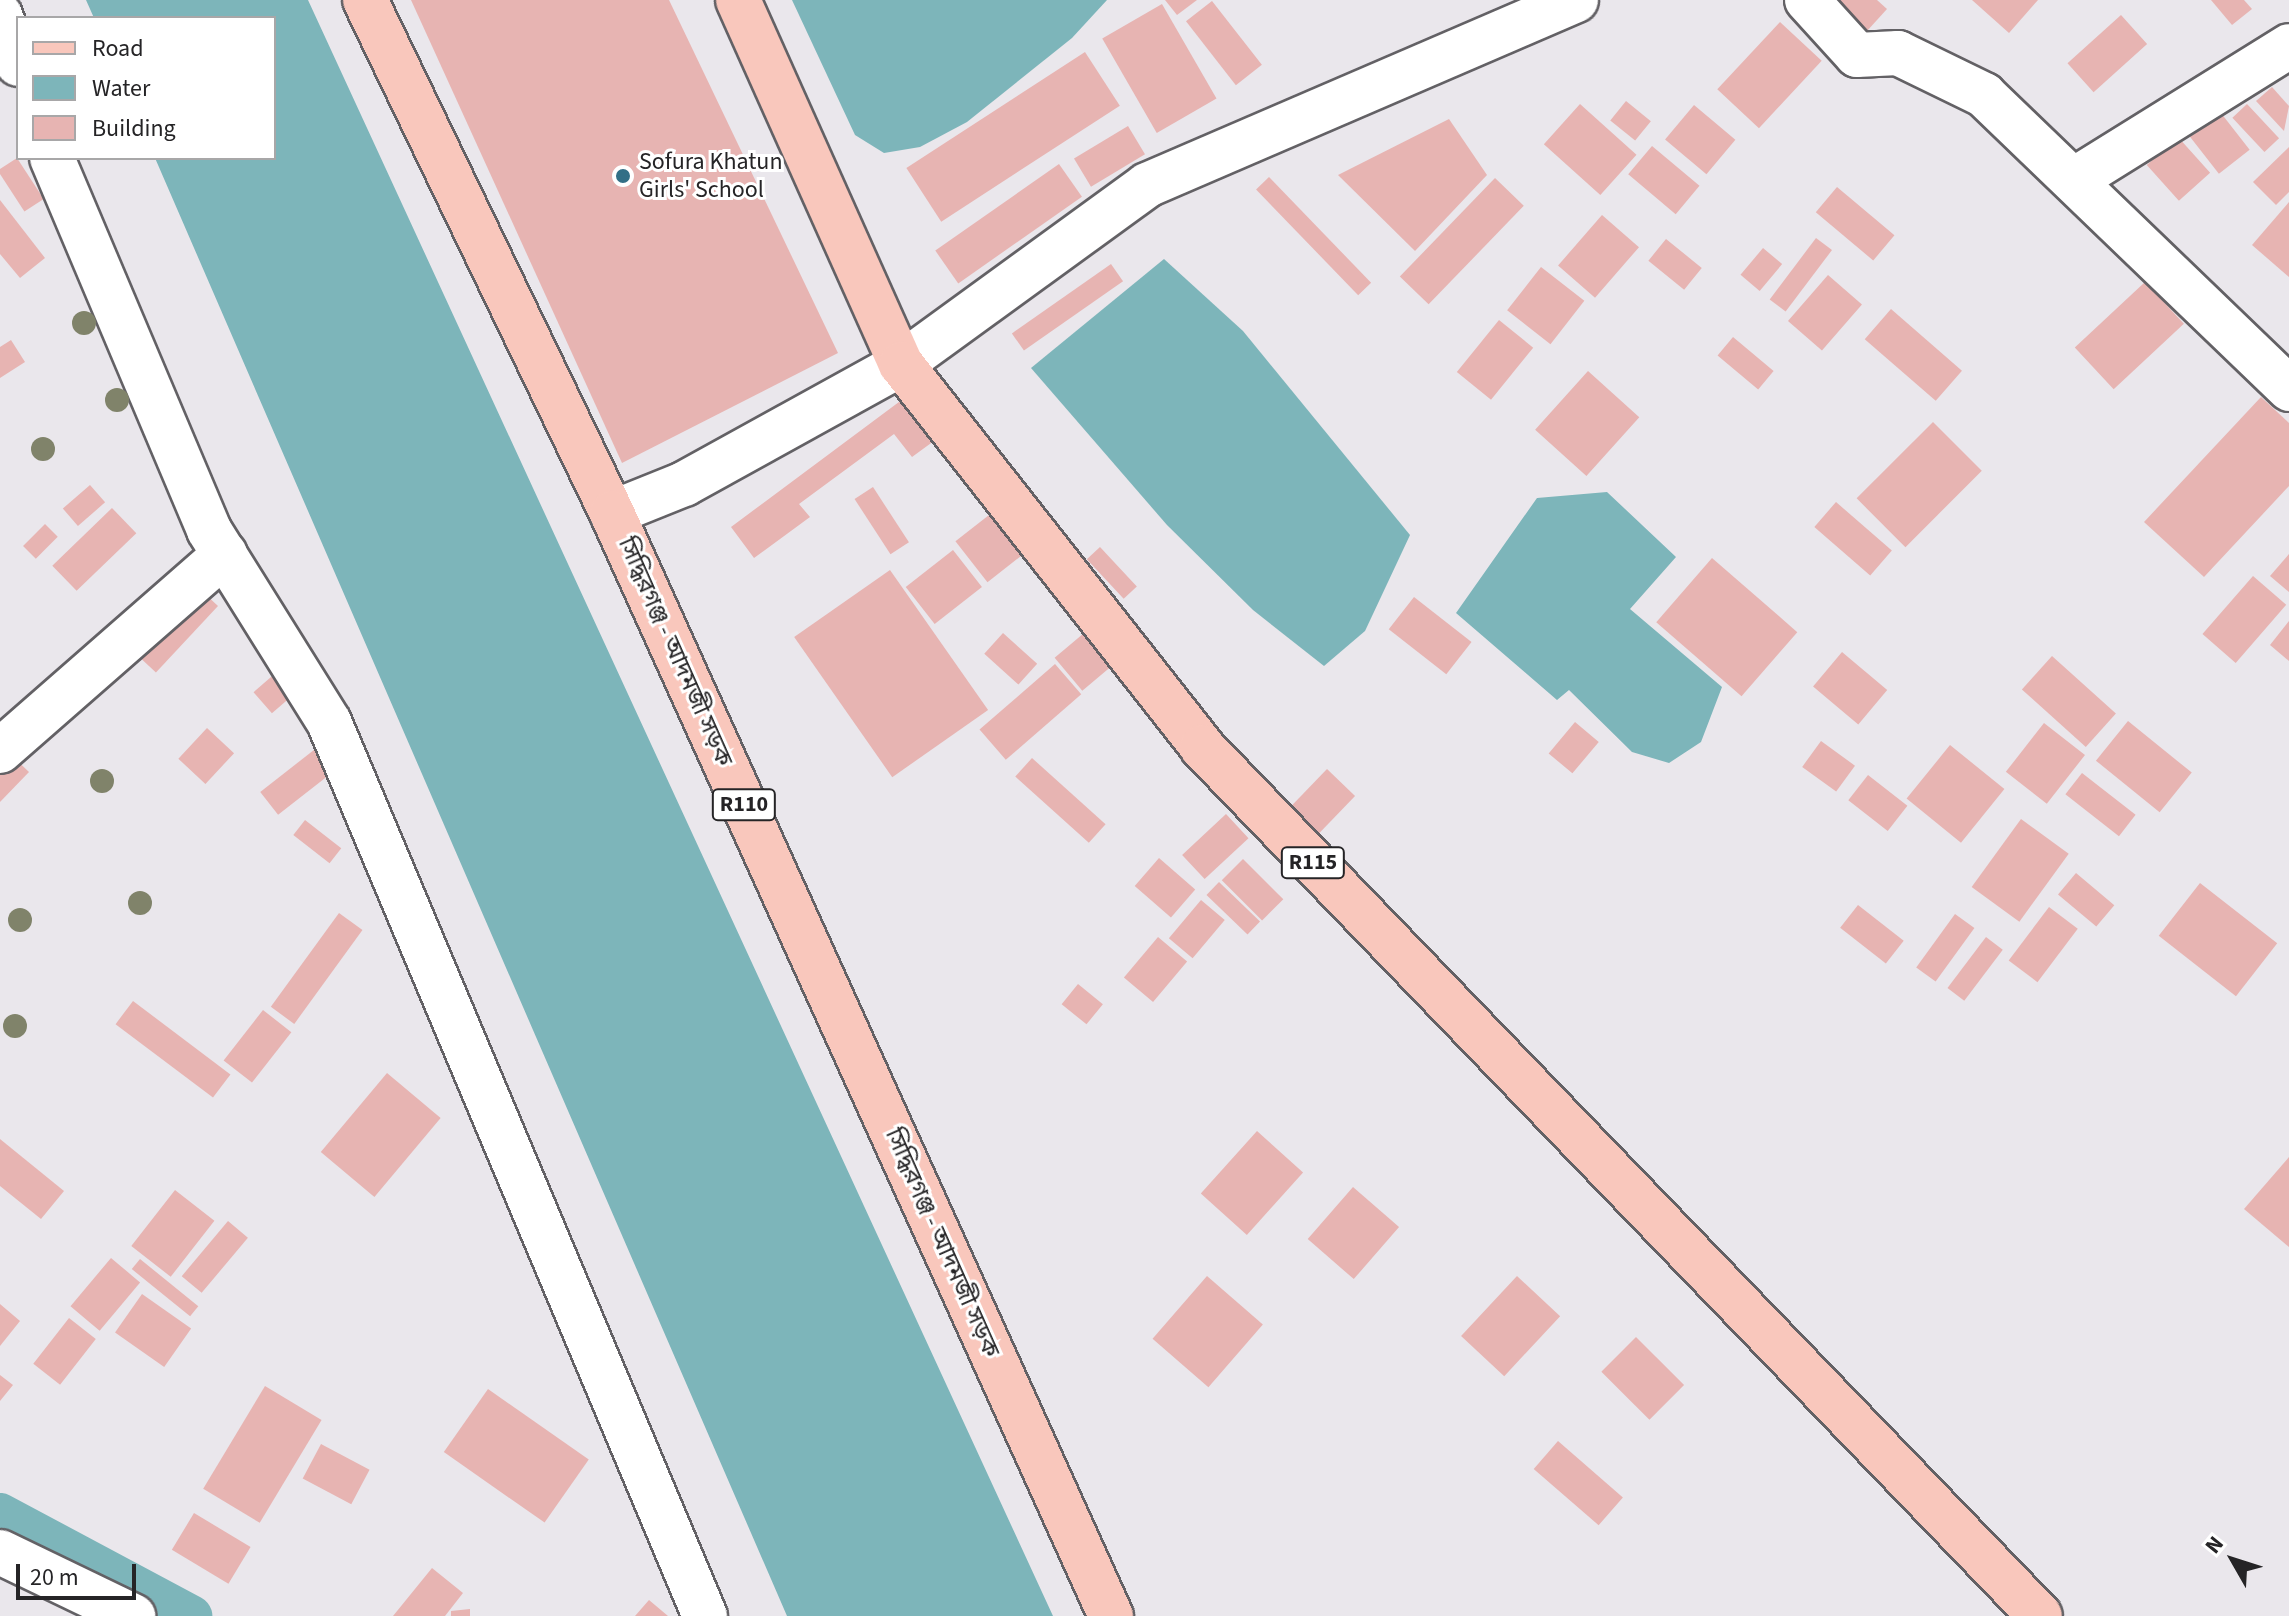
<!DOCTYPE html>
<html>
<head>
<meta charset="utf-8">
<style>
	body { margin:0 }
	#map { position:relative; width:2289px; height:1616px; overflow:hidden; background:#eae7ec; font-family:"Source Sans 3","Noto Sans Bengali",sans-serif }
	div>[style] { position:absolute }
	[style*='--x'] { left:calc(var(--x)*1px); top:calc(var(--y)*1px); width:calc(var(--w)*1px); rotate:calc(var(--a)*1deg) }
	.water>* { inset:0; background:#7db5ba }
	.canal>* { height:42px; margin:-21px; padding:0 21px; transform-origin:21px; border-radius:21px; background:#7db5ba }
	.building>* { inset:0; background:#e7b4b2; transform-origin:0 0 }
	.roads { filter:drop-shadow(2px 0 #636165) drop-shadow(-2px 0 #636165) drop-shadow(0 2px #636165) drop-shadow(0 -2px #636165) }
	.street>* { height:44px; margin:-22px; padding:0 22px; transform-origin:22px; border-radius:22px; background:#fff }
	.primary>* { height:44px; margin:-22px; padding:0 22px; transform-origin:22px; border-radius:22px; background:#f9c7bc }
	.trees>* { width:24px; height:24px; margin:-12px; border-radius:50%; background:#80836a }
	.dots>* { width:22px; height:22px; translate:-50% -50%; box-sizing:border-box; border:4px solid #fff; border-radius:50% }
	span { translate:-50% -50%; white-space:nowrap; text-align:center; line-height:1.15; -webkit-text-stroke:6px #fff; paint-order:stroke }
	.shield-label span { padding:2px 6px; background:#fff; border:2px solid; border-radius:6px; -webkit-text-stroke-width:0 }
	.shield-label { font-size:22px; color:#252426; font-weight:700 }
	.poi-label { font-size:24px; color:#252426 }
	.left { translate:0 -50%; text-align:left }
	.street-label { font-size:24px; color:#252426 }
	.legend { position:absolute; left:16px; top:16px; width:260px; height:144px; box-sizing:border-box; background:#fff; border:2px solid #a8a7a8; margin:0; padding:10px 14px; list-style:none; font-size:24px; color:#252426 }
	.legend li { display:flex; align-items:center; gap:16px; height:40px }
	.legend b { width:40px; border:2px solid #a8a7a8 }
	.north { position:absolute; left:2193px; top:1520px; width:80px; height:80px; -webkit-text-stroke:6px #fff; paint-order:stroke; rotate:309deg; font-size:22px; font-weight:700; line-height:32px; text-align:center; color:#252426 }
	.north::after { content:''; display:block; margin:auto; width:28px; height:36px; background:#252426; clip-path:polygon(50% 0,100% 100%,50% 72%,0 100%) }
	.scale { position:absolute; left:16px; top:1564px; width:120px; height:36px; box-sizing:border-box; border:4px solid #252426; border-top:0; padding-left:10px; font-size:24px; line-height:28px; white-space:nowrap; color:#252426; -webkit-text-stroke:6px #fff; paint-order:stroke }
</style>
</head>
<body>
<div id="map">
	<div class="water">
		<div style="clip-path:polygon(86px 0,308px 0,1053px 1616px,787px 1616px,155px 158px,274px 158px,274px 18px,94px 18px)"></div>
		<div style="clip-path:polygon(792px 0,1107px 0,1072px 38px,967px 122px,920px 147px,884px 153px,855px 135px)"></div>
		<div style="clip-path:polygon(1164px 259px,1243px 331px,1410px 535px,1365px 631px,1324px 666px,1253px 610px,1167px 525px,1031px 368px)"></div>
		<div style="clip-path:polygon(1607px 492px,1676px 557px,1630px 609px,1722px 687px,1701px 742px,1669px 763px,1632px 752px,1569px 690px,1557px 700px,1456px 613px,1537px 498px)"></div>
	</div>
	<div class="canal">
		<div style="--x:0;--y:1514;--w:217;--a:28.1"></div>
	</div>
	<div class="building">
		<div style="clip-path:polygon(411px 0,669px 0,838px 353px,622px 463px)"></div>
		<div style="clip-path:polygon(1165px 0,1197px 0,1177px 15px)"></div>
		<div style="clip-path:polygon(1811px 0,1877px 0,1887px 9px,1857px 42px)"></div>
		<div style="clip-path:polygon(1972px 0,2038px 0,2009px 33px)"></div>
		<div style="clip-path:polygon(2211px 0,2244px 0,2252px 9px,2232px 25px)"></div>
		<div style="left:1212px;top:1px;width:81px;height:33px;rotate:52deg"></div>
		<div style="left:1162px;top:4px;width:109px;height:69px;rotate:60deg"></div>
		<div style="left:2121px;top:15px;width:39px;height:72px;rotate:48deg"></div>
		<div style="left:1780px;top:22px;width:57px;height:92px;rotate:43deg"></div>
		<div style="left:1085px;top:52px;width:64px;height:213px;rotate:57deg"></div>
		<div style="clip-path:polygon(2272px 87px,2289px 106px,2284px 131px,2256px 101px)"></div>
		<div style="left:1626px;top:101px;width:32px;height:25px;rotate:39deg"></div>
		<div style="left:1580px;top:104px;width:76px;height:54px;rotate:42deg"></div>
		<div style="left:2247px;top:104px;width:47px;height:20px;rotate:47deg"></div>
		<div style="left:1694px;top:105px;width:54px;height:45px;rotate:40deg"></div>
		<div style="left:2217px;top:108px;width:53px;height:39px;rotate:52deg"></div>
		<div style="clip-path:polygon(1449px 119px,1487px 175px,1415px 251px,1338px 175px)"></div>
		<div style="left:1128px;top:126px;width:33px;height:63px;rotate:59deg"></div>
		<div style="left:2178px;top:137px;width:48px;height:42px;rotate:48deg"></div>
		<div style="left:1652px;top:146px;width:62px;height:37px;rotate:40deg"></div>
		<div style="clip-path:polygon(2289px 147px,2289px 192px,2276px 205px,2253px 182px)"></div>
		<div style="left:17px;top:158px;width:49px;height:23px;rotate:57deg"></div>
		<div style="left:1059px;top:164px;width:40px;height:151px;rotate:55deg"></div>
		<div style="left:1269px;top:177px;width:147px;height:18px;rotate:46deg"></div>
		<div style="left:1495px;top:178px;width:40px;height:137px;rotate:44deg"></div>
		<div style="left:1837px;top:187px;width:75px;height:33px;rotate:40deg"></div>
		<div style="clip-path:polygon(0 200px,45px 258px,20px 278px,0 254px)"></div>
		<div style="clip-path:polygon(2289px 202px,2289px 277px,2252px 245px)"></div>
		<div style="left:1602px;top:215px;width:49px;height:67px;rotate:41deg"></div>
		<div style="left:1816px;top:238px;width:20px;height:77px;rotate:37deg"></div>
		<div style="left:1666px;top:239px;width:46px;height:28px;rotate:39deg"></div>
		<div style="left:1763px;top:248px;width:25px;height:35px;rotate:40deg"></div>
		<div style="left:1111px;top:264px;width:21px;height:121px;rotate:55deg"></div>
		<div style="left:1541px;top:267px;width:55px;height:55px;rotate:38deg"></div>
		<div style="left:1828px;top:275px;width:45px;height:61px;rotate:41deg"></div>
		<div style="left:2145px;top:282px;width:57px;height:96px;rotate:47deg"></div>
		<div style="left:1891px;top:309px;width:94px;height:40px;rotate:41deg"></div>
		<div style="left:1499px;top:320px;width:44px;height:67px;rotate:39deg"></div>
		<div style="left:1733px;top:337px;width:53px;height:24px;rotate:40deg"></div>
		<div style="clip-path:polygon(11px 340px,25px 362px,0 378px,0 347px)"></div>
		<div style="left:1588px;top:371px;width:69px;height:79px;rotate:42deg"></div>
		<div style="clip-path:polygon(907px 396px,938px 438px,912px 457px,894px 434px,799px 504px,810px 517px,754px 558px,731px 527px)"></div>
		<div style="clip-path:polygon(2261px 397px,2289px 423px,2289px 486px,2204px 577px,2144px 522px)"></div>
		<div style="left:1933px;top:422px;width:69px;height:108px;rotate:45deg"></div>
		<div style="left:90px;top:485px;width:23px;height:36px;rotate:49deg"></div>
		<div style="left:873px;top:487px;width:66px;height:22px;rotate:57deg"></div>
		<div style="left:1836px;top:502px;width:74px;height:33px;rotate:41deg"></div>
		<div style="left:112px;top:508px;width:35px;height:83px;rotate:46deg"></div>
		<div style="left:998px;top:508px;width:52px;height:54px;rotate:52deg"></div>
		<div style="left:45px;top:524px;width:18px;height:31px;rotate:45deg"></div>
		<div style="left:1100px;top:547px;width:54px;height:18px;rotate:47deg"></div>
		<div style="left:953px;top:550px;width:47px;height:60px;rotate:52deg"></div>
		<div style="clip-path:polygon(2289px 554px,2289px 592px,2270px 576px)"></div>
		<div style="left:1712px;top:558px;width:113px;height:85px;rotate:41deg"></div>
		<div style="left:890px;top:570px;width:171px;height:117px;rotate:55deg"></div>
		<div style="left:2253px;top:576px;width:44px;height:77px;rotate:41deg"></div>
		<div style="left:188px;top:578px;width:41px;height:91px;rotate:43deg"></div>
		<div style="left:1414px;top:597px;width:73px;height:41px;rotate:38deg"></div>
		<div style="clip-path:polygon(2289px 621px,2289px 661px,2270px 645px)"></div>
		<div style="left:1096px;top:623px;width:43px;height:54px;rotate:50deg"></div>
		<div style="left:1003px;top:633px;width:46px;height:28px;rotate:42deg"></div>
		<div style="left:1842px;top:652px;width:59px;height:45px;rotate:40deg"></div>
		<div style="left:2052px;top:656px;width:86px;height:45px;rotate:42deg"></div>
		<div style="left:286px;top:664px;width:28px;height:43px;rotate:49deg"></div>
		<div style="left:1055px;top:664px;width:40px;height:100px;rotate:49deg"></div>
		<div style="left:2128px;top:721px;width:82px;height:51px;rotate:39deg"></div>
		<div style="left:1575px;top:722px;width:31px;height:41px;rotate:40deg"></div>
		<div style="left:2044px;top:723px;width:52px;height:62px;rotate:38deg"></div>
		<div style="left:207px;top:728px;width:37px;height:42px;rotate:43deg"></div>
		<div style="left:328px;top:739px;width:29px;height:86px;rotate:52deg"></div>
		<div style="left:1821px;top:741px;width:42px;height:32px;rotate:36deg"></div>
		<div style="left:1950px;top:745px;width:70px;height:69px;rotate:39deg"></div>
		<div style="clip-path:polygon(9px 753px,29px 772px,0 802px,0 762px)"></div>
		<div style="left:1032px;top:758px;width:99px;height:25px;rotate:42deg"></div>
		<div style="left:1327px;top:769px;width:39px;height:69px;rotate:44deg"></div>
		<div style="left:2082px;top:773px;width:68px;height:27px;rotate:38deg"></div>
		<div style="left:1868px;top:775px;width:50px;height:32px;rotate:38deg"></div>
		<div style="left:1226px;top:814px;width:33px;height:60px;rotate:47deg"></div>
		<div style="left:2021px;top:819px;width:59px;height:84px;rotate:36deg"></div>
		<div style="left:305px;top:820px;width:46px;height:19px;rotate:38deg"></div>
		<div style="left:1159px;top:858px;width:48px;height:37px;rotate:41deg"></div>
		<div style="left:1243px;top:859px;width:57px;height:30px;rotate:45deg"></div>
		<div style="left:2076px;top:873px;width:50px;height:28px;rotate:40deg"></div>
		<div style="left:1219px;top:882px;width:57px;height:18px;rotate:44deg"></div>
		<div style="left:2200px;top:883px;width:98px;height:67px;rotate:38deg"></div>
		<div style="left:1201px;top:900px;width:31px;height:50px;rotate:40deg"></div>
		<div style="left:1858px;top:905px;width:58px;height:29px;rotate:38deg"></div>
		<div style="left:2049px;top:907px;width:36px;height:67px;rotate:37deg"></div>
		<div style="left:339px;top:913px;width:29px;height:116px;rotate:36deg"></div>
		<div style="left:1955px;top:914px;width:24px;height:66px;rotate:36deg"></div>
		<div style="left:1158px;top:937px;width:38px;height:53px;rotate:40deg"></div>
		<div style="left:1986px;top:937px;width:21px;height:64px;rotate:37deg"></div>
		<div style="left:1078px;top:984px;width:32px;height:26px;rotate:39deg"></div>
		<div style="left:133px;top:1001px;width:122px;height:29px;rotate:37deg"></div>
		<div style="left:263px;top:1010px;width:36px;height:64px;rotate:38deg"></div>
		<div style="left:387px;top:1073px;width:70px;height:103px;rotate:40deg"></div>
		<div style="left:1257px;top:1131px;width:62px;height:84px;rotate:42deg"></div>
		<div style="clip-path:polygon(0 1139px,64px 1191px,41px 1219px,0 1186px)"></div>
		<div style="clip-path:polygon(2289px 1157px,2289px 1247px,2244px 1209px)"></div>
		<div style="left:1353px;top:1187px;width:61px;height:69px;rotate:41deg"></div>
		<div style="left:175px;top:1190px;width:50px;height:71px;rotate:38deg"></div>
		<div style="left:228px;top:1221px;width:26px;height:72px;rotate:40deg"></div>
		<div style="left:111px;top:1258px;width:38px;height:63px;rotate:40deg"></div>
		<div style="left:140px;top:1259px;width:75px;height:13px;rotate:39deg"></div>
		<div style="left:1207px;top:1276px;width:74px;height:83px;rotate:41deg"></div>
		<div style="left:1517px;top:1276px;width:59px;height:82px;rotate:43deg"></div>
		<div style="left:142px;top:1294px;width:60px;height:47px;rotate:35deg"></div>
		<div style="clip-path:polygon(0 1304px,20px 1321px,0 1346px)"></div>
		<div style="left:69px;top:1318px;width:34px;height:58px;rotate:38deg"></div>
		<div style="left:1636px;top:1337px;width:68px;height:49px;rotate:45deg"></div>
		<div style="clip-path:polygon(0 1375px,13px 1385px,0 1401px)"></div>
		<div style="left:265px;top:1386px;width:66px;height:120px;rotate:31deg"></div>
		<div style="left:488px;top:1389px;width:123px;height:77px;rotate:35deg"></div>
		<div style="left:1558px;top:1441px;width:86px;height:37px;rotate:41deg"></div>
		<div style="left:321px;top:1444px;width:55px;height:39px;rotate:28deg"></div>
		<div style="left:194px;top:1513px;width:66px;height:43px;rotate:31deg"></div>
		<div style="clip-path:polygon(432px 1568px,463px 1593px,445px 1616px,393px 1616px)"></div>
		<div style="clip-path:polygon(649px 1600px,668px 1616px,635px 1616px)"></div>
		<div style="clip-path:polygon(470px 1609px,470px 1616px,451px 1616px,451px 1611px)"></div>
	</div>
	<div class="roads">
		<div class="street">
			<div style="--x:1807;--y:0;--w:74;--a:47.7"></div>
			<div style="--x:1857;--y:55;--w:41;--a:-2.8"></div>
			<div style="--x:1898;--y:53;--w:96;--a:26"></div>
			<div style="--x:1984;--y:95;--w:424;--a:43.9"></div>
			<div style="--x:0;--y:15;--w:52;--a:69.8"></div>
			<div style="--x:52;--y:158;--w:404;--a:67.1"></div>
			<div style="--x:209;--y:530;--w:226;--a:58"></div>
			<div style="--x:329;--y:722;--w:970;--a:67.19"></div>
			<div style="--x:2074;--y:180;--w:253;--a:-31.9"></div>
			<div style="--x:612;--y:513;--w:78;--a:-21.9"></div>
			<div style="--x:684;--y:484;--w:248;--a:-28.9"></div>
			<div style="--x:901;--y:364;--w:304;--a:-36"></div>
			<div style="--x:1147;--y:185;--w:467;--a:-23.3"></div>
			<div style="--x:0;--y:751;--w:299;--a:-41.2"></div>
			<div style="--x:0;--y:1552;--w:148;--a:25.7"></div>
		</div>
		<div class="primary">
			<div style="--x:365;--y:0;--w:569;--a:64.29"></div>
			<div style="--x:612;--y:513;--w:1211;--a:65.66"></div>
			<div style="--x:738;--y:0;--w:399;--a:65.9"></div>
			<div style="--x:901;--y:364;--w:487;--a:51.8"></div>
			<div style="--x:1202;--y:747;--w:1207;--a:46.04"></div>
		</div>
	</div>
	<div class="trees">
		<div style="left:84px;top:323px"></div>
		<div style="left:117px;top:400px"></div>
		<div style="left:43px;top:449px"></div>
		<div style="left:102px;top:781px"></div>
		<div style="left:140px;top:903px"></div>
		<div style="left:20px;top:920px"></div>
		<div style="left:15px;top:1026px"></div>
	</div>
	<div class="dots">
		<div style="left:623px;top:176px;background:#336f86"></div>
	</div>
	<div class="shield-label">
		<span style="left:744px;top:805px">R110</span>
		<span style="left:1313px;top:863px">R115</span>
	</div>
	<div class="poi-label">
		<span class="left" style="left:639px;top:176px">Sofura Khatun<br>Girls' School</span>
	</div>
	<div class="street-label">
		<span style="left:675px;top:652px;rotate:66deg">সিদ্ধিরগঞ্জ - আদমজী সড়ক</span>
		<span style="left:942px;top:1243px;rotate:66deg">সিদ্ধিরগঞ্জ - আদমজী সড়ক</span>
	</div>
	<ul class="legend">
	<li><b style="height:10px;background:#f9c7bc"></b>Road</li>
	<li><b style="height:22px;background:#7db5ba"></b>Water</li>
	<li><b style="height:22px;background:#e7b4b2"></b>Building</li>
	</ul>
	<div class="north">N</div>
	<div class="scale">20 m</div>
</div>
</body>
</html>
